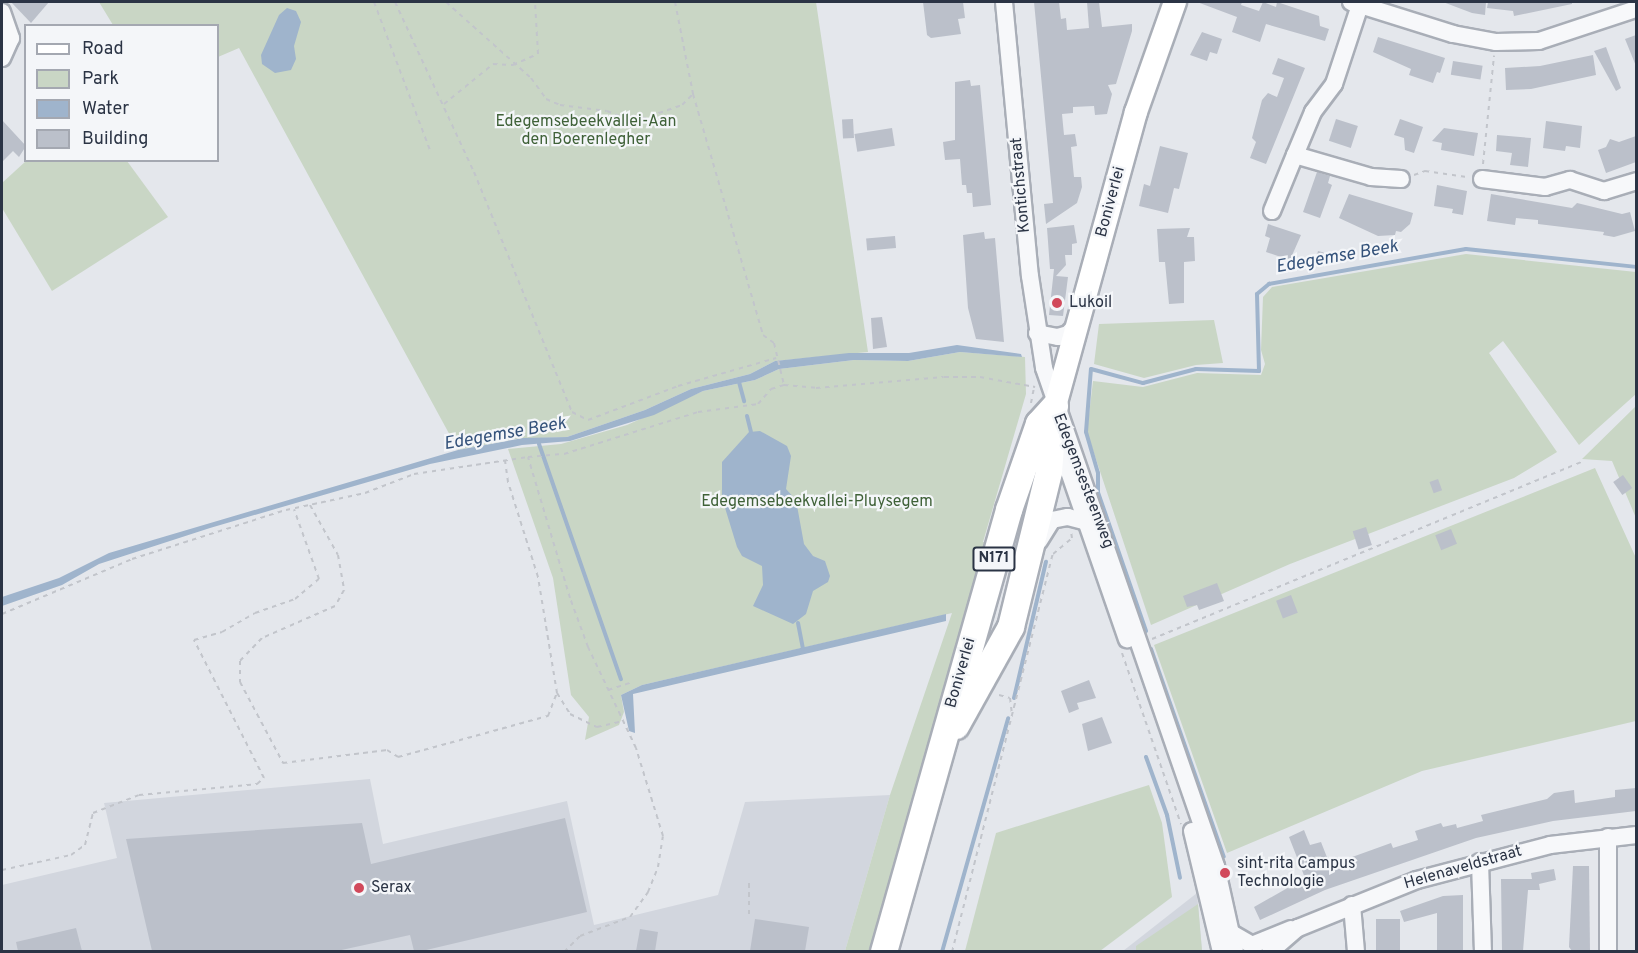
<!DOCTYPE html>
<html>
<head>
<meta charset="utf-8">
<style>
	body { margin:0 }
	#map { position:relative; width:1638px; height:953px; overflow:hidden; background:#e4e7ec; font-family:Overpass,sans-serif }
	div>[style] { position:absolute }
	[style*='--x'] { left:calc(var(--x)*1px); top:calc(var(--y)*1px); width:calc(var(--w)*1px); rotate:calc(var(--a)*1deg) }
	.built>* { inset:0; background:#d2d6de }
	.green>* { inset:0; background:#c9d6c5 }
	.water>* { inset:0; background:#9fb4cc }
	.stream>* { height:4px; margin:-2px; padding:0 2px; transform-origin:2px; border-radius:2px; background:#9fb4cc }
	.building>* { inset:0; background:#bbc0ca; transform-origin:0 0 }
	.path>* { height:2px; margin-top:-1px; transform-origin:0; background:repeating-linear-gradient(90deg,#c2c5cb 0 4.5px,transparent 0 9px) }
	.roads { filter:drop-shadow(2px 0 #a9aeb7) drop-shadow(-2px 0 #a9aeb7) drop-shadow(0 2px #a9aeb7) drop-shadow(0 -2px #a9aeb7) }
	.minor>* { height:16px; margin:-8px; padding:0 8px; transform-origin:8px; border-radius:8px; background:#f7f8fa }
	.major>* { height:22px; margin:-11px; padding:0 11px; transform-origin:11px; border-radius:11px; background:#fff }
	.highway>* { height:26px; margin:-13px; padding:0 13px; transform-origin:13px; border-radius:13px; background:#fff }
	.path-bridge>* { height:2px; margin-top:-1px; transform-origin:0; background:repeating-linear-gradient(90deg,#c2c5cb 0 4.5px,transparent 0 9px) }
	.dots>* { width:16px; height:16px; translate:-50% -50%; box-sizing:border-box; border:3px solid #f4f6f9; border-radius:50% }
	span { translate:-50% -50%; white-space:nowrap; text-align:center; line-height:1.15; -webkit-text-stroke:4.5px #f4f6f9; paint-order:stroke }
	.shield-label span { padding:2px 4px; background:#f4f6f9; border:2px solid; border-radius:4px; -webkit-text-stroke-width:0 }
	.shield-label { font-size:15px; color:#2b3445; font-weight:700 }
	.park-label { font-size:16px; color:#3f6138 }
	.street-label { font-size:16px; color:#2b3445 }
	.poi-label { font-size:16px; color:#2b3445 }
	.left { translate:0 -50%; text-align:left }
	.water-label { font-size:18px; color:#34527a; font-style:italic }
	.frame { position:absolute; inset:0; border:3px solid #2b3445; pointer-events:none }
	.legend { position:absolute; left:24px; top:24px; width:195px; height:138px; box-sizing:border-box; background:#f4f6f9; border:2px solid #a4a8b1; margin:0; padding:8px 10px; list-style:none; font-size:18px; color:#2b3445 }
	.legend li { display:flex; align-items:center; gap:12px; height:30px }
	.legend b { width:30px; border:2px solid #a4a8b1 }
</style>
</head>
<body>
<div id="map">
	<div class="built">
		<div style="clip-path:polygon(370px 779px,383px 844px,567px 801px,594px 925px,718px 895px,745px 802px,890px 795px,845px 951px,2px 951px,2px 885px,117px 858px,104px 803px)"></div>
		<div style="clip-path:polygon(1197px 893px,1202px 951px,1123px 951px)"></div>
	</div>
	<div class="green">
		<div style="clip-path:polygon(99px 2px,816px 2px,868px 352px,775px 361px,750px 374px,691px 389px,645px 410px,567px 437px,515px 439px,458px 450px,239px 48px,218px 57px,218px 26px,113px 25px)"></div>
		<div style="clip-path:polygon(26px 161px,127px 161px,168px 217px,52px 291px,2px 208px,2px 183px)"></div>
		<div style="clip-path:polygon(1466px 254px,1636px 272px,1636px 394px,1579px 445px,1503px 341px,1489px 353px,1557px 452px,1514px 478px,1290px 564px,1151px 625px,1087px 432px,1093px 381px,1143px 387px,1197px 373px,1261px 375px,1265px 364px,1261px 350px,1263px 297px,1272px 287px)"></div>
		<div style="clip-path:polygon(1214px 320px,1223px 363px,1196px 365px,1144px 378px,1094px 364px,1099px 324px)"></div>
		<div style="clip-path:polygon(960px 352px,1025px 357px,1026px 394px,983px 542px,990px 542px,937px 714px,934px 737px,872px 951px,845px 951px,890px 795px,952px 613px,642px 685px,621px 695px,624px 712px,619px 725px,585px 740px,589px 717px,571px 695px,553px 578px,508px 449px,561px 444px,627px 425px,703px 391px,755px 380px,779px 369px,854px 360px,908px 361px)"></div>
		<div style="clip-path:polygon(1636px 406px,1636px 518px,1612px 461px,1582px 459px)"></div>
		<div style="clip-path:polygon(1595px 468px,1636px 558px,1636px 721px,1422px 771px,1227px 853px,1154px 645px)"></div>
		<div style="clip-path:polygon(1149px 785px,1162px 823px,1172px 897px,1100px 951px,965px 951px,996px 833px)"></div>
		<div style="clip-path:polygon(1198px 904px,1202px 951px,1136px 951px,1136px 946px)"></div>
	</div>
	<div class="water">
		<div style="clip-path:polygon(287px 8px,296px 11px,301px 22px,294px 46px,296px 59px,291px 70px,275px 73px,262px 64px,261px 55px,279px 15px)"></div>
		<div style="clip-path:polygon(957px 345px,1021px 354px,1022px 357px,960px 352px,908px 361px,854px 360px,779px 369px,755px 380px,703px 391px,654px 415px,570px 441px,522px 445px,430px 464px,210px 528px,99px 564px,62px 585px,2px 606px,2px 597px,59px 578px,109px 553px,458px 450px,523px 438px,567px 437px,645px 410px,691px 389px,750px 374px,775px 361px,849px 353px,909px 353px)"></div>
		<div style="clip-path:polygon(760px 431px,787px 446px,791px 456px,786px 489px,796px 500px,804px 544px,813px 556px,825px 561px,830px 576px,828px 582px,813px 591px,806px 614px,793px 624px,753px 606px,763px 585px,762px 566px,742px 556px,737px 547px,722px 498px,722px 462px,749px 432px)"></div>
		<div style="clip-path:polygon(946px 614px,946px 621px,633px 694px,635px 733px,629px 731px,621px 695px,642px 685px)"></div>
	</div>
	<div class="stream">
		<div style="--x:739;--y:382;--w:20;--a:75"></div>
		<div style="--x:747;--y:416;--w:16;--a:76"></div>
		<div style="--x:539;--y:444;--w:249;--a:70.8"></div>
		<div style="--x:798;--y:623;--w:26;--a:79"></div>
		<div style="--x:1146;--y:631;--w:147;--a:-109.1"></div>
		<div style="--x:1098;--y:492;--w:19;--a:-90"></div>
		<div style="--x:1098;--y:473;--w:43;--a:-106.3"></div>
		<div style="--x:1086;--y:432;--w:63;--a:-85.5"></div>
		<div style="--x:1091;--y:369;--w:54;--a:15.1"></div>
		<div style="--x:1143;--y:383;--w:55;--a:-14.8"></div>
		<div style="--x:1196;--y:369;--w:63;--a:1.8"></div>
		<div style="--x:1259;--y:371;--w:77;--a:-91.5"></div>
		<div style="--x:1257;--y:294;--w:16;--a:-40"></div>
		<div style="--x:1269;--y:284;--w:200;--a:-10.1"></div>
		<div style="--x:1466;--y:249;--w:171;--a:6"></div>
		<div style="--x:1151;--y:649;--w:220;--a:70.7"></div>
		<div style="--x:1014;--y:698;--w:140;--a:-76.8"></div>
		<div style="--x:1146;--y:757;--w:62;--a:70.1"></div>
		<div style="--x:1167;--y:815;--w:64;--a:78.3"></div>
		<div style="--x:942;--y:952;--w:243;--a:-74.2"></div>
	</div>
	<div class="building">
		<div style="clip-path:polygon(11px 2px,49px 2px,31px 23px)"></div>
		<div style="clip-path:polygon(923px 2px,963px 2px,965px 18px,958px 19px,961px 34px,931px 38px,927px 35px)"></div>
		<div style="clip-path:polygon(1034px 2px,1059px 2px,1061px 19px,1066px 18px,1067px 30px,1089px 28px,1087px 2px,1099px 2px,1102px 27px,1132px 24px,1132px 31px,1116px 84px,1108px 85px,1112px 94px,1107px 114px,1095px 115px,1094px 106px,1073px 107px,1073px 113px,1062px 114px,1064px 135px,1075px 134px,1077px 146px,1071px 147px,1074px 177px,1081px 177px,1082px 187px,1077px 203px,1046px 224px,1044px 204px,1053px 203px)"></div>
		<div style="clip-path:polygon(1197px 2px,1242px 2px,1241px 5px,1259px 11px,1263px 2px,1276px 7px,1277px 2px,1319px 16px,1320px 26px,1329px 29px,1325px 41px,1266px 24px,1260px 42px,1232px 32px,1237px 17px)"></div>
		<div style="clip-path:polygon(1443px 2px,1486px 2px,1485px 15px,1472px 13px)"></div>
		<div style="clip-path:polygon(1488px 2px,1572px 2px,1572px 4px,1514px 16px,1513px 11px,1487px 8px)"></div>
		<div style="clip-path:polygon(1202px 32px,1222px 39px,1217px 54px,1210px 52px,1207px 61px,1190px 55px)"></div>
		<div style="clip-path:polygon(1636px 35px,1636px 66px,1625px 39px)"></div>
		<div style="clip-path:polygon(1378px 37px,1445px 58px,1440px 73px,1437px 72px,1433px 83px,1409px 75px,1411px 69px,1373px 52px)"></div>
		<div style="clip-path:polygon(1606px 47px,1621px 88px,1616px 91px,1594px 51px)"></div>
		<div style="clip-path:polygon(1593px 55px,1596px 75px,1531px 89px,1506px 90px,1505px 68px,1540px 66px)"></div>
		<div style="clip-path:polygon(1278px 58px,1305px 68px,1266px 164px,1250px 158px,1256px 142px,1252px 138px,1262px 100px,1268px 93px,1277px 97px,1284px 78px,1272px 74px)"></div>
		<div style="left:1453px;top:61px;width:30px;height:14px;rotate:9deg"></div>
		<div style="clip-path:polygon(970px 80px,971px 86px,980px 85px,991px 205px,973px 207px,972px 193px,967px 193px,966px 185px,962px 185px,960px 159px,945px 160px,943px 142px,955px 140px,955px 82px)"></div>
		<div style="left:853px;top:119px;width:19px;height:11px;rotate:87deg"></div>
		<div style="left:1336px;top:119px;width:23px;height:23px;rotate:18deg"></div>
		<div style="clip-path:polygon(1400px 119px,1423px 127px,1414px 153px,1405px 150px,1404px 138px,1394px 135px)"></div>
		<div style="clip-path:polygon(2px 120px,26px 146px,19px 157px,13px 151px,2px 162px)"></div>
		<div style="clip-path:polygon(1546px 121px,1582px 126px,1580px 148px,1566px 146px,1565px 151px,1543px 148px)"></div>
		<div style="left:892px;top:128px;width:18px;height:38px;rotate:81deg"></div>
		<div style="clip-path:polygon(1444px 128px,1478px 133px,1474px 156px,1441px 150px,1442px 143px,1432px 141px)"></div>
		<div style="clip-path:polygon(1497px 135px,1531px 138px,1528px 167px,1510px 165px,1512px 153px,1496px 151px)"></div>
		<div style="clip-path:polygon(1636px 136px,1636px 162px,1606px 173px,1598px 150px,1606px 147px,1610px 139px,1619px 142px)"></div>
		<div style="clip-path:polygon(1160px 146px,1188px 153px,1179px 189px,1174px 188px,1168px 213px,1139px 206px,1144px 184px,1150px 186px)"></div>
		<div style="clip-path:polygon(1317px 172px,1330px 176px,1328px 183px,1332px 185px,1320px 218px,1303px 212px)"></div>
		<div style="clip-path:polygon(1437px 185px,1467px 191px,1463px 215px,1452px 213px,1453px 209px,1434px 206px)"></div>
		<div style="clip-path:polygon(1349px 194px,1413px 213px,1410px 224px,1401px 232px,1396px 231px,1395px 235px,1378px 236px,1339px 218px)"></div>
		<div style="clip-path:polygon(1491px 194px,1572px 208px,1577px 203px,1622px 214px,1630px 212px,1635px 231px,1614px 237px,1603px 235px,1604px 232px,1538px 224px,1538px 220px,1516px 218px,1515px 225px,1487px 221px)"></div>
		<div style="clip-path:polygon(1268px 224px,1301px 235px,1290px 260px,1266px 252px,1270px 238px,1265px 236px)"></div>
		<div style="clip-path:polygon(1074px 225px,1077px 243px,1072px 244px,1072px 255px,1065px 255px,1066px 265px,1056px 276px,1068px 277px,1063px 316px,1049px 315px,1054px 269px,1050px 269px,1047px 228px)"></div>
		<div style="clip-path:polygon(1190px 228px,1187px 237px,1194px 237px,1195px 261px,1184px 262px,1184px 303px,1169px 304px,1165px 262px,1159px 262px,1157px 229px)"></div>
		<div style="clip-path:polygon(984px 232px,985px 239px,995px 238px,1004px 342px,976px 339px,968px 308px,963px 235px)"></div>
		<div style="left:895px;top:236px;width:12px;height:29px;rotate:85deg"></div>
		<div style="left:1318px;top:251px;width:12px;height:11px;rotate:14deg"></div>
		<div style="clip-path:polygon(882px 317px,887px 347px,873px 349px,871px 318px)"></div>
		<div style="left:1623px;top:475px;width:16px;height:12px;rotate:55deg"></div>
		<div style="left:1438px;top:479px;width:12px;height:9px;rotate:70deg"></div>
		<div style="left:1366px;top:527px;width:19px;height:14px;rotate:72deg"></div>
		<div style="left:1451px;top:529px;width:16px;height:17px;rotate:68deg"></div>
		<div style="clip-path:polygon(1217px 583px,1224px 601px,1199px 610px,1197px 605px,1187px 607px,1183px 596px)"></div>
		<div style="left:1291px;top:595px;width:19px;height:16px;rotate:69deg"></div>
		<div style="clip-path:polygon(1089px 680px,1096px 698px,1077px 703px,1079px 709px,1069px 713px,1061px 691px)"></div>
		<div style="clip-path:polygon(1102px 717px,1112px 743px,1088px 751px,1082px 724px)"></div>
		<div style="clip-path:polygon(1636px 788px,1636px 811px,1553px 821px,1476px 838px,1325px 890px,1260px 920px,1254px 907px,1305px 878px,1289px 837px,1304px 830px,1310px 845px,1321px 842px,1330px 865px,1391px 843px,1393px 848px,1418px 840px,1415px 831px,1441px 823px,1443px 827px,1456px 824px,1457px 828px,1483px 821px,1481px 815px,1547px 799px,1554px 793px,1574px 790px,1575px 803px,1615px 797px,1615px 790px)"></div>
		<div style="clip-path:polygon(565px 818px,587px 912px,422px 951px,414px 951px,410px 935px,337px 951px,152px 951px,126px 839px,362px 823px,371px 864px)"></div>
		<div style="clip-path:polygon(1573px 866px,1589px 866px,1590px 951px,1572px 951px,1569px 947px)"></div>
		<div style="clip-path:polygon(1554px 869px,1556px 880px,1539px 884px,1540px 890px,1528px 890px,1523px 951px,1502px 951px,1501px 879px,1532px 879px,1531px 873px)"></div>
		<div style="clip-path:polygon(1463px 895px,1463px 951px,1437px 951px,1437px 913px,1404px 922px,1400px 911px,1443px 896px)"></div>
		<div style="clip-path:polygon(755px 919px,809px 927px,805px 951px,750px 951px)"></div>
		<div style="left:1376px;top:919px;width:24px;height:32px"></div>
		<div style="clip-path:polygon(76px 928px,82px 951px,18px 951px,16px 942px)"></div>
		<div style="clip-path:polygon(640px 929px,658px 932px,655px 951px,636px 951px)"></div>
	</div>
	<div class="path">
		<div style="--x:374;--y:2;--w:161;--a:69.3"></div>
		<div style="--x:395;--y:2;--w:187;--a:65.1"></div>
		<div style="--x:474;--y:172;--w:259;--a:67.8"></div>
		<div style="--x:572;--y:412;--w:18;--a:27"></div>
		<div style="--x:588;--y:420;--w:96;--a:-20.7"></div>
		<div style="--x:678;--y:386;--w:102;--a:-15.9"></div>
		<div style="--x:675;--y:2;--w:94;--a:78.9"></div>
		<div style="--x:693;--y:94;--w:251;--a:73.8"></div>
		<div style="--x:763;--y:335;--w:14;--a:36"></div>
		<div style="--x:774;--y:343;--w:43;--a:76.6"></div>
		<div style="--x:444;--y:104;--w:63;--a:-39.2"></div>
		<div style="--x:493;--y:64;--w:20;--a:3"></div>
		<div style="--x:513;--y:65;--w:27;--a:-24"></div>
		<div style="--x:538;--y:54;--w:52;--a:-93.3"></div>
		<div style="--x:1483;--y:164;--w:109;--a:-84.2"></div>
		<div style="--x:1414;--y:175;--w:12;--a:-20"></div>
		<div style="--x:1425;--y:171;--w:42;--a:8.1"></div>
		<div style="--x:1031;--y:403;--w:15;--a:-79"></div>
		<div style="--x:310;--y:505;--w:57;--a:60.8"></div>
		<div style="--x:338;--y:555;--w:36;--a:80"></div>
		<div style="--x:344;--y:590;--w:18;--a:119"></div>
		<div style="--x:335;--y:606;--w:80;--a:156.3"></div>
		<div style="--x:262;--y:638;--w:32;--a:134"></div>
		<div style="--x:240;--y:661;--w:21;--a:90"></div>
		<div style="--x:240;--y:682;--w:92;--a:62"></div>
		<div style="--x:283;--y:763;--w:105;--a:-7.1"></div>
		<div style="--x:387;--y:750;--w:13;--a:32"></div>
		<div style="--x:398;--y:757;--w:156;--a:-15.3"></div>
		<div style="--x:548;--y:716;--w:25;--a:-69"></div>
		<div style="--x:557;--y:693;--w:118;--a:-99.3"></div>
		<div style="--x:538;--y:577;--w:100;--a:-107.5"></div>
		<div style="--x:508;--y:482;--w:22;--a:-98"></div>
		<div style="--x:2;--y:614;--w:141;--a:-22.9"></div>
		<div style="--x:132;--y:559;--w:162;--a:-17.7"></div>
		<div style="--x:286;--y:510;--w:81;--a:-12.1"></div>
		<div style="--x:365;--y:493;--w:53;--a:-21.2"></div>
		<div style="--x:414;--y:474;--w:115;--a:-8.5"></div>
		<div style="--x:1152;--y:639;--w:464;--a:-22.4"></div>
		<div style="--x:1122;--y:653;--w:181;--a:71"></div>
		<div style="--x:608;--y:690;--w:23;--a:-18"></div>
		<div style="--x:557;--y:693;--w:25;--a:58"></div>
		<div style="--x:570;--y:714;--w:30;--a:26"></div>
		<div style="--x:597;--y:727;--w:26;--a:-13"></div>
		<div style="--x:999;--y:695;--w:11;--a:15"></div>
		<div style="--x:1010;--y:698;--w:17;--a:83"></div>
		<div style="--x:2;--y:870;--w:71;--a:-12.3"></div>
		<div style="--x:71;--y:855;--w:17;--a:-36"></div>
		<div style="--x:85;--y:845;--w:33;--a:-76"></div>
		<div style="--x:93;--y:813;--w:49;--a:-21.4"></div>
		<div style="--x:139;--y:795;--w:119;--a:-5.3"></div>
		<div style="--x:257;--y:784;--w:9;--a:-41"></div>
		<div style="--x:264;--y:778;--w:155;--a:-116.9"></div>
		<div style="--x:194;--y:640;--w:29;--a:-16"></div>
		<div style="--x:222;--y:632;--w:38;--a:-30"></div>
		<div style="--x:255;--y:613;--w:42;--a:-19.3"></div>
		<div style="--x:295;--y:599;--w:31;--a:-40"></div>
		<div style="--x:319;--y:579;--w:74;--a:-109.7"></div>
		<div style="--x:749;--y:883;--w:33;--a:90"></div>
		<div style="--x:564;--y:952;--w:23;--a:-45"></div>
		<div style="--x:580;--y:936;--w:53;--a:-20.8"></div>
		<div style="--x:630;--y:917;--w:31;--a:-54"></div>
		<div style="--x:648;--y:892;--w:27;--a:-68"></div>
		<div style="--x:658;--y:867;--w:31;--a:-81"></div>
		<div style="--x:663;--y:836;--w:92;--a:-107.1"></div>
		<div style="--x:636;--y:748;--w:112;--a:-115.4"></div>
		<div style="--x:588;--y:647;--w:52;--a:-110.2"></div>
		<div style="--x:570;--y:598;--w:147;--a:-106.6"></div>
		<div style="--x:528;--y:457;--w:36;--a:-5"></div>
		<div style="--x:564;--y:454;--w:140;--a:-17.4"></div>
		<div style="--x:698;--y:412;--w:61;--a:-7.6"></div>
		<div style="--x:758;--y:404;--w:20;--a:-49"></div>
		<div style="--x:771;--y:389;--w:14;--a:-17"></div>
		<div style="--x:784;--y:385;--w:32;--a:5"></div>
		<div style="--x:816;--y:388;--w:128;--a:-4.9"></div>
		<div style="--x:944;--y:377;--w:36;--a:0"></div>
		<div style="--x:980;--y:377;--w:56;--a:10.3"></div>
		<div style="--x:952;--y:952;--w:411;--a:-75.8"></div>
		<div style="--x:1053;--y:554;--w:25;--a:-40"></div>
		<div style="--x:1072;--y:538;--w:6;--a:-99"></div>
	</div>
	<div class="roads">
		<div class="minor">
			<div style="--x:1004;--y:2;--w:275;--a:84.6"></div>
			<div style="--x:1030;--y:276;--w:93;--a:81.3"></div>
			<div style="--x:1044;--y:368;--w:527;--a:70.95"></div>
			<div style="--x:1216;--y:866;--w:88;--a:77.5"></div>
			<div style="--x:1351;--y:2;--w:107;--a:17.4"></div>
			<div style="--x:1453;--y:34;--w:44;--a:10.5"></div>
			<div style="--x:1496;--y:42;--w:43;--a:-1.3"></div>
			<div style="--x:1539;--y:41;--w:102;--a:-18.3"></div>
			<div style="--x:1360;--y:5;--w:83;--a:108.2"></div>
			<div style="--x:1334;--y:84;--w:35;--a:127"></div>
			<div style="--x:1313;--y:112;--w:47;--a:112.7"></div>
			<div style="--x:1295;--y:155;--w:79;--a:16.1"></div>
			<div style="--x:1371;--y:177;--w:30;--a:4"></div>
			<div style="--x:2;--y:12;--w:28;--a:71"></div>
			<div style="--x:11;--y:38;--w:22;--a:114"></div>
			<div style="--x:1482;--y:179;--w:64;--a:7.2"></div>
			<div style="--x:1545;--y:187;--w:26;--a:-16"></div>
			<div style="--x:1570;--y:180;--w:36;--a:18"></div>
			<div style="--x:1604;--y:191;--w:34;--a:-17"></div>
			<div style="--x:1272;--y:211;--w:61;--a:-67.7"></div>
			<div style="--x:1037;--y:333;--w:21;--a:11"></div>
			<div style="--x:1058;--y:337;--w:10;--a:-17"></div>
			<div style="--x:1068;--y:334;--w:15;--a:-48"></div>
			<div style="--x:1058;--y:440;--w:211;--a:70.9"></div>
			<div style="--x:1039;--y:541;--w:25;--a:-58"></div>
			<div style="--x:1052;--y:520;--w:16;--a:-11"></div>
			<div style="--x:1068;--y:517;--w:16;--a:15"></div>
			<div style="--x:1192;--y:831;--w:124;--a:76.5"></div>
			<div style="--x:1608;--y:837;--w:115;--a:90"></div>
			<div style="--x:1480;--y:862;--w:90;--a:88.1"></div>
			<div style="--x:1352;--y:905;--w:47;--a:85.1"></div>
			<div style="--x:1233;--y:934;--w:22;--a:30"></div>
			<div style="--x:1252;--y:945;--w:42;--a:-22.3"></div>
			<div style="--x:1270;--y:952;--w:37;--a:-41"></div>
			<div style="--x:1298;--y:928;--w:128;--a:-22"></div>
			<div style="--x:1417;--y:880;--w:138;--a:-14.7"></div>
			<div style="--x:1550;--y:845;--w:87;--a:-6.6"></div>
		</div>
		<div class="major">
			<div style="--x:1055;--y:406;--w:305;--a:-74.6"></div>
			<div style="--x:1136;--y:112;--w:117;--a:-70.5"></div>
		</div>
		<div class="highway">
			<div style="--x:956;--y:726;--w:113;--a:-60.9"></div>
			<div style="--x:1011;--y:627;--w:160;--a:-76.2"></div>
			<div style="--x:1049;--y:472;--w:63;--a:-85.5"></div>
			<div style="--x:884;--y:952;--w:459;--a:-74.2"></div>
			<div style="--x:1009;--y:510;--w:91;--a:-70.8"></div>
			<div style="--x:1039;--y:424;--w:24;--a:-48"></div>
		</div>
	</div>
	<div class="path-bridge">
		<div style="--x:446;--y:2;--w:114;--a:41.8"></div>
		<div style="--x:531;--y:78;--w:26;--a:54"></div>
		<div style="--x:546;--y:99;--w:15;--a:23"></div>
		<div style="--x:560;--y:105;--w:47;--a:7.3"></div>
		<div style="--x:607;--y:111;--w:28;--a:23"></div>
		<div style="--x:633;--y:122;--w:52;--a:-19.1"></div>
		<div style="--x:682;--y:105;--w:16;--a:-45"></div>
	</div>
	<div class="dots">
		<div style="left:1057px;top:303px;background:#d1495b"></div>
		<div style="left:1225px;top:873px;background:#d1495b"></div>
		<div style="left:359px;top:888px;background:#d1495b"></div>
	</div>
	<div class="shield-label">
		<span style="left:994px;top:559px">N171</span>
	</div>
	<div class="park-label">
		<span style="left:586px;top:131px">Edegemsebeekvallei-Aan<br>den Boerenlegher</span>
		<span style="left:817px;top:502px">Edegemsebeekvallei-Pluysegem</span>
	</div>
	<div class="street-label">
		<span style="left:1021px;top:185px;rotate:-95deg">Kontichstraat</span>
		<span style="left:1111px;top:202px;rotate:-75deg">Boniverlei</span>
		<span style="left:1083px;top:481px;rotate:69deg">Edegemsesteenweg</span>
		<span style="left:961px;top:673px;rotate:-74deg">Boniverlei</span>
		<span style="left:1463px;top:868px;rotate:-16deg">Helenaveldstraat</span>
	</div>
	<div class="poi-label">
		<span class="left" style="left:1069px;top:303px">Lukoil</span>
		<span class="left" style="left:1237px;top:873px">sint-rita Campus<br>Technologie</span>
		<span class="left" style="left:371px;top:888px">Serax</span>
	</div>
	<div class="water-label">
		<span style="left:1337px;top:258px;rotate:-10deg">Edegemse Beek</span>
		<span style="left:505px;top:435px;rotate:-10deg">Edegemse Beek</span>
	</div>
	<div class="frame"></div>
	<ul class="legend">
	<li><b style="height:8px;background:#fff"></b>Road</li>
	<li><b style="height:16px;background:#c9d6c5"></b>Park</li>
	<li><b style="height:16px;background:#9fb4cc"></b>Water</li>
	<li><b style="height:16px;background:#bbc0ca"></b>Building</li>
	</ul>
</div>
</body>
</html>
